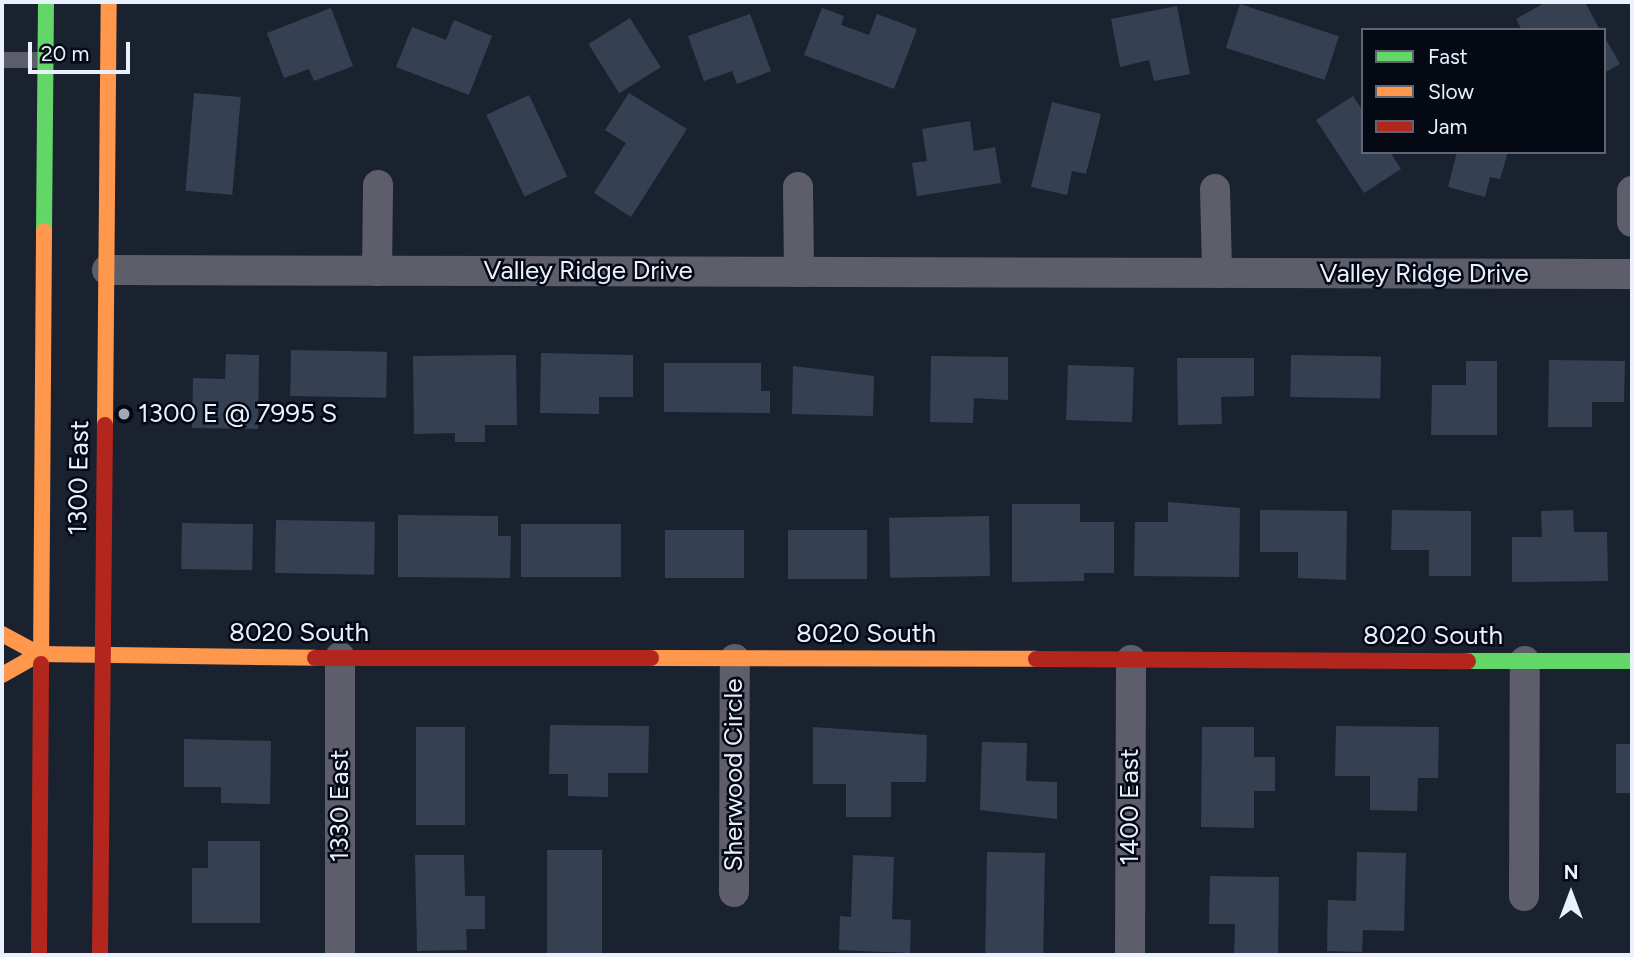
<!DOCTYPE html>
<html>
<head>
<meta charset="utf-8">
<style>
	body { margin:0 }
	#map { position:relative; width:1634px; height:957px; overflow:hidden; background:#1a222f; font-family:Figtree,sans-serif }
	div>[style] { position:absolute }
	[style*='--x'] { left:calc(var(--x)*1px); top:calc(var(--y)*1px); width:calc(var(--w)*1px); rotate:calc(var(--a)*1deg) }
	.building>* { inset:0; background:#364053; transform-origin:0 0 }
	.lane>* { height:16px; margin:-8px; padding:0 8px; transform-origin:8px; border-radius:8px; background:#5e5e6a }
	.street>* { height:30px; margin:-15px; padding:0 15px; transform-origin:15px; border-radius:15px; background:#5e5e6a }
	.fast>* { height:16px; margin:-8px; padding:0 8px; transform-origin:8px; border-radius:8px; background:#63d668 }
	.slow>* { height:16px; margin:-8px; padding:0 8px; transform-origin:8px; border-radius:8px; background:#ff974d }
	.jam>* { height:16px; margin:-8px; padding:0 8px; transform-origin:8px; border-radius:8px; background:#b3261e }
	.dots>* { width:19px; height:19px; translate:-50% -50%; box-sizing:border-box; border:4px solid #050913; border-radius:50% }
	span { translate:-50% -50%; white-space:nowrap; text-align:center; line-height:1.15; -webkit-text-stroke:5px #050913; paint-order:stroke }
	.street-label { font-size:26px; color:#e9f0fe }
	.poi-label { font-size:26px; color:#e9f0fe }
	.left { translate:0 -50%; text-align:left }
	.frame { position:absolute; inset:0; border:4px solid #e9f0fe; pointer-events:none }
	.legend { position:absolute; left:1361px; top:28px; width:245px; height:126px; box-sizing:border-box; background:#050913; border:2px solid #606571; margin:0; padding:9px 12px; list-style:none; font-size:21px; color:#e9f0fe }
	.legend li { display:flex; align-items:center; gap:14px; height:35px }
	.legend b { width:35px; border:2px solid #606571 }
	.north { position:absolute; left:1536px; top:859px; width:70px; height:70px; -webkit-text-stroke:5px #050913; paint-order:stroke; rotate:0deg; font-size:19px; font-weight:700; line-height:28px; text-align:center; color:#e9f0fe }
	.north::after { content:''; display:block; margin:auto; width:24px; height:32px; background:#e9f0fe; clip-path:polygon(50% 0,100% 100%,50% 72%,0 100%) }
	.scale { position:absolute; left:28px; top:42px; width:102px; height:32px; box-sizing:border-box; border:4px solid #e9f0fe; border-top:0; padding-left:9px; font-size:21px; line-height:24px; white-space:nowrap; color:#e9f0fe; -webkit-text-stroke:5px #050913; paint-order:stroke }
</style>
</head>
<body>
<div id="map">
	<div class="building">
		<div style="clip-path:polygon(1546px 2px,1585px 2px,1600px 30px,1522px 30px,1516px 19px)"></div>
		<div style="left:1240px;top:4px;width:104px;height:46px;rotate:18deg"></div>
		<div style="clip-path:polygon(1177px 6px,1190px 74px,1154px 81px,1149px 60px,1120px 67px,1111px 19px)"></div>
		<div style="clip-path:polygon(331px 8px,353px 66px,314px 81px,309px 69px,284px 78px,267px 33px)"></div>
		<div style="clip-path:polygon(822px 8px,844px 16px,841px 25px,869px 35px,877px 14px,917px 29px,894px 89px,804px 55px)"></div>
		<div style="clip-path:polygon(750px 14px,771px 71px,737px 84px,732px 71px,704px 81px,688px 36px)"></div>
		<div style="left:630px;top:18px;width:58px;height:49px;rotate:58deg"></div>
		<div style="clip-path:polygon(454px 20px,492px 36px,469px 95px,396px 67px,412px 27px,446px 40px)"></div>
		<div style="clip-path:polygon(1604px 36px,1620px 64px,1604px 73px)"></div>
		<div style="left:194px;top:93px;width:47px;height:98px;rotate:5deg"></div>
		<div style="clip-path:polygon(629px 93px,687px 129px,631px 217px,594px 193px,626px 143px,605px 130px)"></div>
		<div style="left:529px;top:95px;width:90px;height:47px;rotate:65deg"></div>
		<div style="clip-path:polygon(1353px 96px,1363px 111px,1363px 152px,1390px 152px,1401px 169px,1364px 193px,1316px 120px)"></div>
		<div style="clip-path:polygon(1052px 102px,1101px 114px,1086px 174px,1072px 171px,1067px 195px,1031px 187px)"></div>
		<div style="clip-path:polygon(970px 121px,974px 151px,995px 147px,1001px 183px,917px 196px,912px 163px,927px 161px,922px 129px)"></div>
		<div style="clip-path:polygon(1457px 152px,1508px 152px,1500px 179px,1490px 177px,1485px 197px,1448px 187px)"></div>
		<div style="left:291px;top:350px;width:96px;height:46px;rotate:1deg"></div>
		<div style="clip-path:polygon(541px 353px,633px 355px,633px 397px,599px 397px,599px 414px,540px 413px)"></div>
		<div style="clip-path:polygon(226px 354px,259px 355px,258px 429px,192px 428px,193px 378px,225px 379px)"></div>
		<div style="clip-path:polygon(516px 355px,517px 425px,485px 425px,485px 442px,455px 442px,455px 433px,414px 434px,413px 356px)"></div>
		<div style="left:1291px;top:355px;width:90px;height:42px;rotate:1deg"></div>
		<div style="clip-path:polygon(931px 356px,1008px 357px,1008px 400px,974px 398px,973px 423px,930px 422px)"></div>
		<div style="clip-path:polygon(1177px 358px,1254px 358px,1254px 396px,1221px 397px,1222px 424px,1178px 425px)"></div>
		<div style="clip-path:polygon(1549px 360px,1625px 361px,1624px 402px,1592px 402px,1592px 427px,1548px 427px)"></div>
		<div style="clip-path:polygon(1466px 361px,1497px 361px,1497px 435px,1431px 435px,1432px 385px,1466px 385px)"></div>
		<div style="clip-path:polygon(664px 363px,761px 363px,761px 391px,770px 391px,770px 413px,664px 412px)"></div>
		<div style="left:1068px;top:365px;width:66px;height:55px;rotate:2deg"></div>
		<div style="clip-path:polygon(793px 366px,874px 376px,873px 416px,792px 414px)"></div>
		<div style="clip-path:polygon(1168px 502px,1240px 508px,1239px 577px,1134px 576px,1135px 522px,1168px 522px)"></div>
		<div style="clip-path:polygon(1012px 504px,1080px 504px,1080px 522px,1114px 522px,1114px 573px,1084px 573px,1084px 581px,1012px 582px)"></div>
		<div style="clip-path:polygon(1260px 510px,1347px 511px,1346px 580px,1298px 578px,1298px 552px,1260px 552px)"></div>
		<div style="clip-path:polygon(1392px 510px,1471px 511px,1471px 576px,1429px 576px,1429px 550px,1391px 550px)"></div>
		<div style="clip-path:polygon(1573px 510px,1574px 532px,1607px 532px,1608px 581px,1512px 582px,1512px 537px,1542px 537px,1541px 511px)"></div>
		<div style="clip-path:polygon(398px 515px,498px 516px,498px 536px,511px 536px,510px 578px,398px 577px)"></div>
		<div style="left:989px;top:516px;width:60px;height:100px;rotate:89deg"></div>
		<div style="left:276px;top:520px;width:99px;height:53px;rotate:1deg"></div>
		<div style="left:182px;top:523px;width:71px;height:46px;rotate:1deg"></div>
		<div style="left:621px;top:524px;width:53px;height:100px;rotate:90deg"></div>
		<div style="left:665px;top:530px;width:79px;height:48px"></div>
		<div style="left:788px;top:530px;width:79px;height:49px"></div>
		<div style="clip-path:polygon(550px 725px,649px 726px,648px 773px,608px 773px,608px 797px,568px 796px,568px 774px,549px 774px)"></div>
		<div style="clip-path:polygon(1336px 726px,1439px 727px,1438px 778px,1418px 778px,1417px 811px,1370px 810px,1370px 776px,1335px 776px)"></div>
		<div style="left:416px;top:727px;width:49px;height:98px"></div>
		<div style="clip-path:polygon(813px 727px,927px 735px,926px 782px,891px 782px,891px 817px,846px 817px,846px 784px,813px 784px)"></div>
		<div style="clip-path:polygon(1202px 727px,1254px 727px,1254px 757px,1275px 757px,1275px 791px,1254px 791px,1254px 828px,1201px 827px)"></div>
		<div style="clip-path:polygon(184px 739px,271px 741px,270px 804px,221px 803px,221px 787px,184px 787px)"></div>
		<div style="clip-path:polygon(982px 742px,1027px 743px,1026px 781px,1057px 782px,1057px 819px,980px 810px)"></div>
		<div style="left:1616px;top:744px;width:16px;height:49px"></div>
		<div style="clip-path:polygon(208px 841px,260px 841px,260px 923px,192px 923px,192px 868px,208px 868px)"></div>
		<div style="left:547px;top:850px;width:55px;height:105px"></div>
		<div style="left:987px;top:852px;width:58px;height:103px;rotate:1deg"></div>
		<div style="clip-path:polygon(1357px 852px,1406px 853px,1404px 931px,1363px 930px,1362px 952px,1327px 951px,1328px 900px,1356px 901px)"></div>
		<div style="clip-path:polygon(415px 855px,464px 855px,465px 896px,485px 896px,485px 929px,466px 929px,467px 950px,417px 951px)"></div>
		<div style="clip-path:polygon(853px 855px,894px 857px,892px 919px,911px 920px,910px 953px,839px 950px,840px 916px,851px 917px)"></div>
		<div style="clip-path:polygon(1210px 876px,1279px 877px,1278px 955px,1234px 955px,1235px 924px,1209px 924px)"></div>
	</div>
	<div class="lane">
		<div style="--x:2;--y:60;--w:43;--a:0"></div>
	</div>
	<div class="street">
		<div style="--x:798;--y:187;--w:85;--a:89.3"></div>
		<div style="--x:1215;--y:189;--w:84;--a:88.6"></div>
		<div style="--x:1632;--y:191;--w:31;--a:90"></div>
		<div style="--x:107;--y:270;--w:1525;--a:0.15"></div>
		<div style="--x:377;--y:271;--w:86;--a:-89.3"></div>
		<div style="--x:340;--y:657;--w:298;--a:90"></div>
		<div style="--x:734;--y:892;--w:233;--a:-89.8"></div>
		<div style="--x:1524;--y:896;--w:235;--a:-89.8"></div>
		<div style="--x:1130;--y:955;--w:295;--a:-89.8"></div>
	</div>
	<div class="fast">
		<div style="--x:44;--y:231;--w:229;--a:-89.5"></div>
		<div style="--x:1468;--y:661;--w:164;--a:0"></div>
	</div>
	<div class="slow">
		<div style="--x:105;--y:425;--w:423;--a:-89.5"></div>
		<div style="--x:2;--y:634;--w:42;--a:28.4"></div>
		<div style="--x:39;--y:654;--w:276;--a:0.8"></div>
		<div style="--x:651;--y:658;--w:385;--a:0.1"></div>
		<div style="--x:41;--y:664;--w:433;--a:-89.6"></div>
		<div style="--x:2;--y:675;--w:43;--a:-29.6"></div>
	</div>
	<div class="jam">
		<div style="--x:315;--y:658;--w:336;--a:0"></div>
		<div style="--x:1036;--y:659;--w:432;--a:0.3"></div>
		<div style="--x:39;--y:955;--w:291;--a:-89.6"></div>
		<div style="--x:100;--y:955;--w:530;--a:-89.46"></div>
	</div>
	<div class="dots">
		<div style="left:124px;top:414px;background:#a1a8b6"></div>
	</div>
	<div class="street-label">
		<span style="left:588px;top:271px">Valley Ridge Drive</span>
		<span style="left:1424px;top:274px">Valley Ridge Drive</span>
		<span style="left:79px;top:478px;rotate:-89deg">1300 East</span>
		<span style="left:299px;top:633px">8020 South</span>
		<span style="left:866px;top:634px">8020 South</span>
		<span style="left:1433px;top:636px">8020 South</span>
		<span style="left:734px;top:775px;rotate:-90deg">Sherwood Circle</span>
		<span style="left:340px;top:806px;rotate:-90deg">1330 East</span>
		<span style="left:1130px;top:807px;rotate:-90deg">1400 East</span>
	</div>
	<div class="poi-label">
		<span class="left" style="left:138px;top:414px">1300 E @ 7995 S</span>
	</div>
	<div class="frame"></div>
	<ul class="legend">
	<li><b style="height:9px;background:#63d668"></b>Fast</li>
	<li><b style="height:9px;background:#ff974d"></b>Slow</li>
	<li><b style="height:9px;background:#b3261e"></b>Jam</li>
	</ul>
	<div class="north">N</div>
	<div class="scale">20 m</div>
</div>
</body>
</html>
